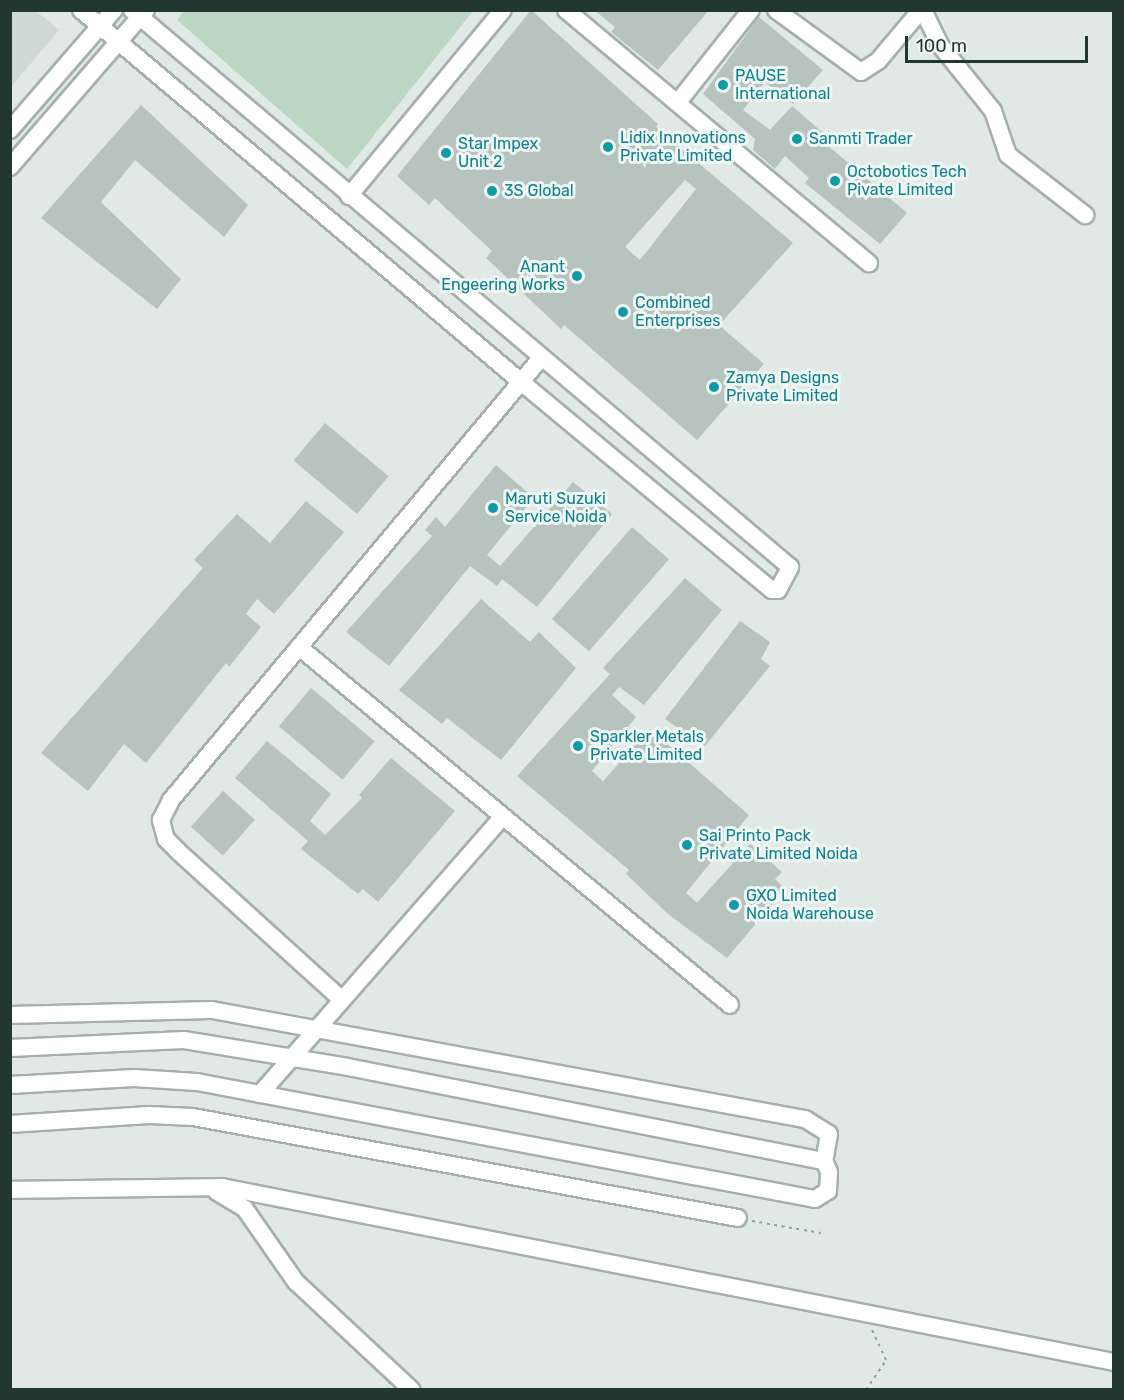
<!DOCTYPE html>
<html>
<head>
<meta charset="utf-8">
<style>
	body { margin:0 }
	#map { position:relative; width:1124px; height:1400px; overflow:hidden; background:#e0e9e5; font-family:Rubik,sans-serif }
	div>[style] { position:absolute }
	[style*='--x'] { left:calc(var(--x)*1px); top:calc(var(--y)*1px); width:calc(var(--w)*1px); rotate:calc(var(--a)*1deg) }
	.built>* { inset:0; background:#ced8d4 }
	.green>* { inset:0; background:#bbd7c3 }
	.building>* { inset:0; background:#b6c3be; transform-origin:0 0 }
	.path>* { height:2px; margin-top:-1px; transform-origin:0; background:repeating-linear-gradient(90deg,#84a89d 0 3px,transparent 0 7.5px) }
	.roads { filter:drop-shadow(2px 0 #a4b0ab) drop-shadow(-2px 0 #a4b0ab) drop-shadow(0 2px #a4b0ab) drop-shadow(0 -2px #a4b0ab) }
	.minor>* { height:16px; margin:-8px; padding:0 8px; transform-origin:8px; border-radius:8px; background:#fff }
	.dots>* { width:16px; height:16px; translate:-50% -50%; box-sizing:border-box; border:3px solid #f0f6f3; border-radius:50% }
	span { translate:-50% -50%; white-space:nowrap; text-align:center; line-height:1.15; -webkit-text-stroke:6px #f0f6f3; paint-order:stroke }
	.culture-label { font-size:16px; color:#0d838f }
	.left { translate:0 -50%; text-align:left }
	.right { translate:-100% -50%; text-align:right }
	.frame { position:absolute; inset:0; border:12px solid #233731; pointer-events:none }
	.scale { position:absolute; left:905px; top:36px; width:183px; height:27px; box-sizing:border-box; border:3px solid #233731; border-top:0; padding-left:8px; font-size:18px; line-height:21px; white-space:nowrap; color:#233731; -webkit-text-stroke:4px #f0f6f3; paint-order:stroke }
</style>
</head>
<body>
<div id="map">
	<div class="built">
		<div style="clip-path:polygon(11px 10px,36px 11px,59px 30px,11px 87px)"></div>
	</div>
	<div class="green">
		<div style="clip-path:polygon(184px 11px,473px 10px,473px 11px,347px 169px,177px 20px)"></div>
	</div>
	<div class="building">
		<div style="clip-path:polygon(evenodd,531px 10px,658px 124px,656px 127px,793px 243px,719px 325px,764px 364px,697px 440px,564px 325px,561px 329px,486px 258px,492px 251px,435px 198px,429px 205px,397px 176px,531px 10px,685px 180px,696px 189px,640px 260px,625px 247px,685px 180px)"></div>
		<div style="clip-path:polygon(594px 10px,709px 10px,658px 70px,611px 32px,615px 27px)"></div>
		<div style="clip-path:polygon(759px 17px,823px 70px,793px 104px,765px 82px,743px 110px,770px 130px,792px 106px,829px 138px,825px 143px,907px 213px,880px 244px,805px 183px,809px 178px,785px 156px,775px 169px,753px 150px,755px 139px,703px 94px)"></div>
		<div style="clip-path:polygon(141px 105px,248px 205px,224px 237px,135px 160px,101px 202px,181px 279px,157px 309px,41px 218px)"></div>
		<div style="left:325px;top:423px;width:83px;height:49px;rotate:40deg"></div>
		<div style="clip-path:polygon(496px 465px,534px 498px,487px 555px,500px 566px,573px 482px,612px 514px,537px 607px,502px 579px,497px 586px,470px 566px,389px 666px,346px 632px,432px 536px,425px 530px,436px 517px,445px 527px)"></div>
		<div style="clip-path:polygon(306px 501px,344px 532px,274px 614px,257px 599px,246px 614px,261px 627px,229px 667px,226px 663px,146px 763px,124px 744px,88px 791px,41px 753px,203px 568px,194px 560px,237px 514px,270px 543px)"></div>
		<div style="left:632px;top:527px;width:49px;height:122px;rotate:41deg"></div>
		<div style="clip-path:polygon(685px 578px,722px 610px,644px 705px,619px 687px,612px 695px,636px 717px,592px 771px,603px 781px,650px 729px,749px 815px,686px 893px,697px 903px,750px 844px,782px 872px,775px 879px,785px 889px,727px 958px,668px 914px,626px 874px,629px 870px,517px 776px,610px 674px,603px 668px)"></div>
		<div style="clip-path:polygon(481px 599px,530px 642px,539px 632px,576px 668px,501px 760px,447px 718px,442px 724px,399px 690px)"></div>
		<div style="clip-path:polygon(740px 621px,770px 642px,761px 659px,770px 666px,705px 746px,665px 719px)"></div>
		<div style="left:311px;top:688px;width:83px;height:50px;rotate:40deg"></div>
		<div style="clip-path:polygon(267px 741px,331px 794px,310px 821px,325px 835px,362px 798px,359px 795px,391px 758px,455px 811px,378px 902px,363px 889px,358px 894px,301px 849px,308px 841px,235px 778px)"></div>
		<div style="left:223px;top:791px;width:43px;height:48px;rotate:42deg"></div>
	</div>
	<div class="path">
		<div style="--x:752;--y:1221;--w:70;--a:9.9"></div>
		<div style="--x:866;--y:1390;--w:36;--a:-56"></div>
		<div style="--x:886;--y:1360;--w:33;--a:-115"></div>
	</div>
	<div class="roads">
		<div class="minor">
			<div style="--x:81;--y:10;--w:575;--a:40.2"></div>
			<div style="--x:520;--y:381;--w:327;--a:39.7"></div>
			<div style="--x:772;--y:590;--w:6;--a:0"></div>
			<div style="--x:778;--y:590;--w:26;--a:-62"></div>
			<div style="--x:790;--y:567;--w:862;--a:-139.75"></div>
			<div style="--x:566;--y:10;--w:395;--a:39.9"></div>
			<div style="--x:776;--y:10;--w:105;--a:36.1"></div>
			<div style="--x:861;--y:72;--w:20;--a:-33"></div>
			<div style="--x:878;--y:61;--w:67;--a:-49.9"></div>
			<div style="--x:923;--y:10;--w:39;--a:64"></div>
			<div style="--x:940;--y:45;--w:85;--a:51.2"></div>
			<div style="--x:993;--y:111;--w:46;--a:71.2"></div>
			<div style="--x:1008;--y:155;--w:98;--a:37.9"></div>
			<div style="--x:678;--y:102;--w:117;--a:-51.6"></div>
			<div style="--x:10;--y:130;--w:159;--a:-49.1"></div>
			<div style="--x:10;--y:167;--w:208;--a:-49.1"></div>
			<div style="--x:349;--y:196;--w:241;--a:-50.4"></div>
			<div style="--x:299;--y:647;--w:560;--a:39.71"></div>
			<div style="--x:341;--y:999;--w:220;--a:-137.8"></div>
			<div style="--x:178;--y:851;--w:17;--a:-135"></div>
			<div style="--x:166;--y:839;--w:20;--a:-105"></div>
			<div style="--x:161;--y:820;--w:22;--a:-63"></div>
			<div style="--x:171;--y:800;--w:576;--a:-50.07"></div>
			<div style="--x:10;--y:1015;--w:202;--a:-1.4"></div>
			<div style="--x:212;--y:1010;--w:603;--a:10.42"></div>
			<div style="--x:805;--y:1119;--w:28;--a:32"></div>
			<div style="--x:829;--y:1134;--w:27;--a:100"></div>
			<div style="--x:10;--y:1048;--w:174;--a:-2.6"></div>
			<div style="--x:184;--y:1040;--w:166;--a:9.3"></div>
			<div style="--x:348;--y:1067;--w:485;--a:11.2"></div>
			<div style="--x:10;--y:1085;--w:124;--a:-3.2"></div>
			<div style="--x:134;--y:1078;--w:63;--a:3.6"></div>
			<div style="--x:197;--y:1082;--w:629;--a:10.72"></div>
			<div style="--x:815;--y:1199;--w:15;--a:-32"></div>
			<div style="--x:828;--y:1191;--w:19;--a:-87"></div>
			<div style="--x:829;--y:1172;--w:12;--a:-114"></div>
			<div style="--x:260;--y:1094;--w:366;--a:-48.8"></div>
			<div style="--x:10;--y:1124;--w:139;--a:-3.7"></div>
			<div style="--x:149;--y:1115;--w:44;--a:2.6"></div>
			<div style="--x:193;--y:1117;--w:554;--a:10.5"></div>
			<div style="--x:10;--y:1190;--w:212;--a:-0.8"></div>
			<div style="--x:222;--y:1187;--w:909;--a:11.1"></div>
			<div style="--x:217;--y:1192;--w:33;--a:31"></div>
			<div style="--x:245;--y:1209;--w:89;--a:55.1"></div>
			<div style="--x:296;--y:1282;--w:158;--a:43"></div>
		</div>
	</div>
	<div class="dots">
		<div style="left:723px;top:85px;background:#0f9aa8"></div>
		<div style="left:797px;top:139px;background:#0f9aa8"></div>
		<div style="left:608px;top:147px;background:#0f9aa8"></div>
		<div style="left:446px;top:153px;background:#0f9aa8"></div>
		<div style="left:835px;top:181px;background:#0f9aa8"></div>
		<div style="left:492px;top:191px;background:#0f9aa8"></div>
		<div style="left:577px;top:276px;background:#0f9aa8"></div>
		<div style="left:623px;top:312px;background:#0f9aa8"></div>
		<div style="left:714px;top:387px;background:#0f9aa8"></div>
		<div style="left:493px;top:508px;background:#0f9aa8"></div>
		<div style="left:578px;top:746px;background:#0f9aa8"></div>
		<div style="left:687px;top:845px;background:#0f9aa8"></div>
		<div style="left:734px;top:905px;background:#0f9aa8"></div>
	</div>
	<div class="culture-label">
		<span class="left" style="left:735px;top:85px">PAUSE<br>International</span>
		<span class="left" style="left:620px;top:147px">Lidix Innovations<br>Private Limited</span>
		<span class="left" style="left:809px;top:139px">Sanmti Trader</span>
		<span class="left" style="left:458px;top:153px">Star Impex<br>Unit 2</span>
		<span class="left" style="left:847px;top:181px">Octobotics Tech<br>Pivate Limited</span>
		<span class="left" style="left:504px;top:191px">3S Global</span>
		<span class="right" style="left:565px;top:276px">Anant<br>Engeering Works</span>
		<span class="left" style="left:635px;top:312px">Combined<br>Enterprises</span>
		<span class="left" style="left:726px;top:387px">Zamya Designs<br>Private Limited</span>
		<span class="left" style="left:505px;top:508px">Maruti Suzuki<br>Service Noida</span>
		<span class="left" style="left:590px;top:746px">Sparkler Metals<br>Private Limited</span>
		<span class="left" style="left:699px;top:845px">Sai Printo Pack<br>Private Limited Noida</span>
		<span class="left" style="left:746px;top:905px">GXO Limited<br>Noida Warehouse</span>
	</div>
	<div class="frame"></div>
	<div class="scale">100 m</div>
</div>
</body>
</html>
